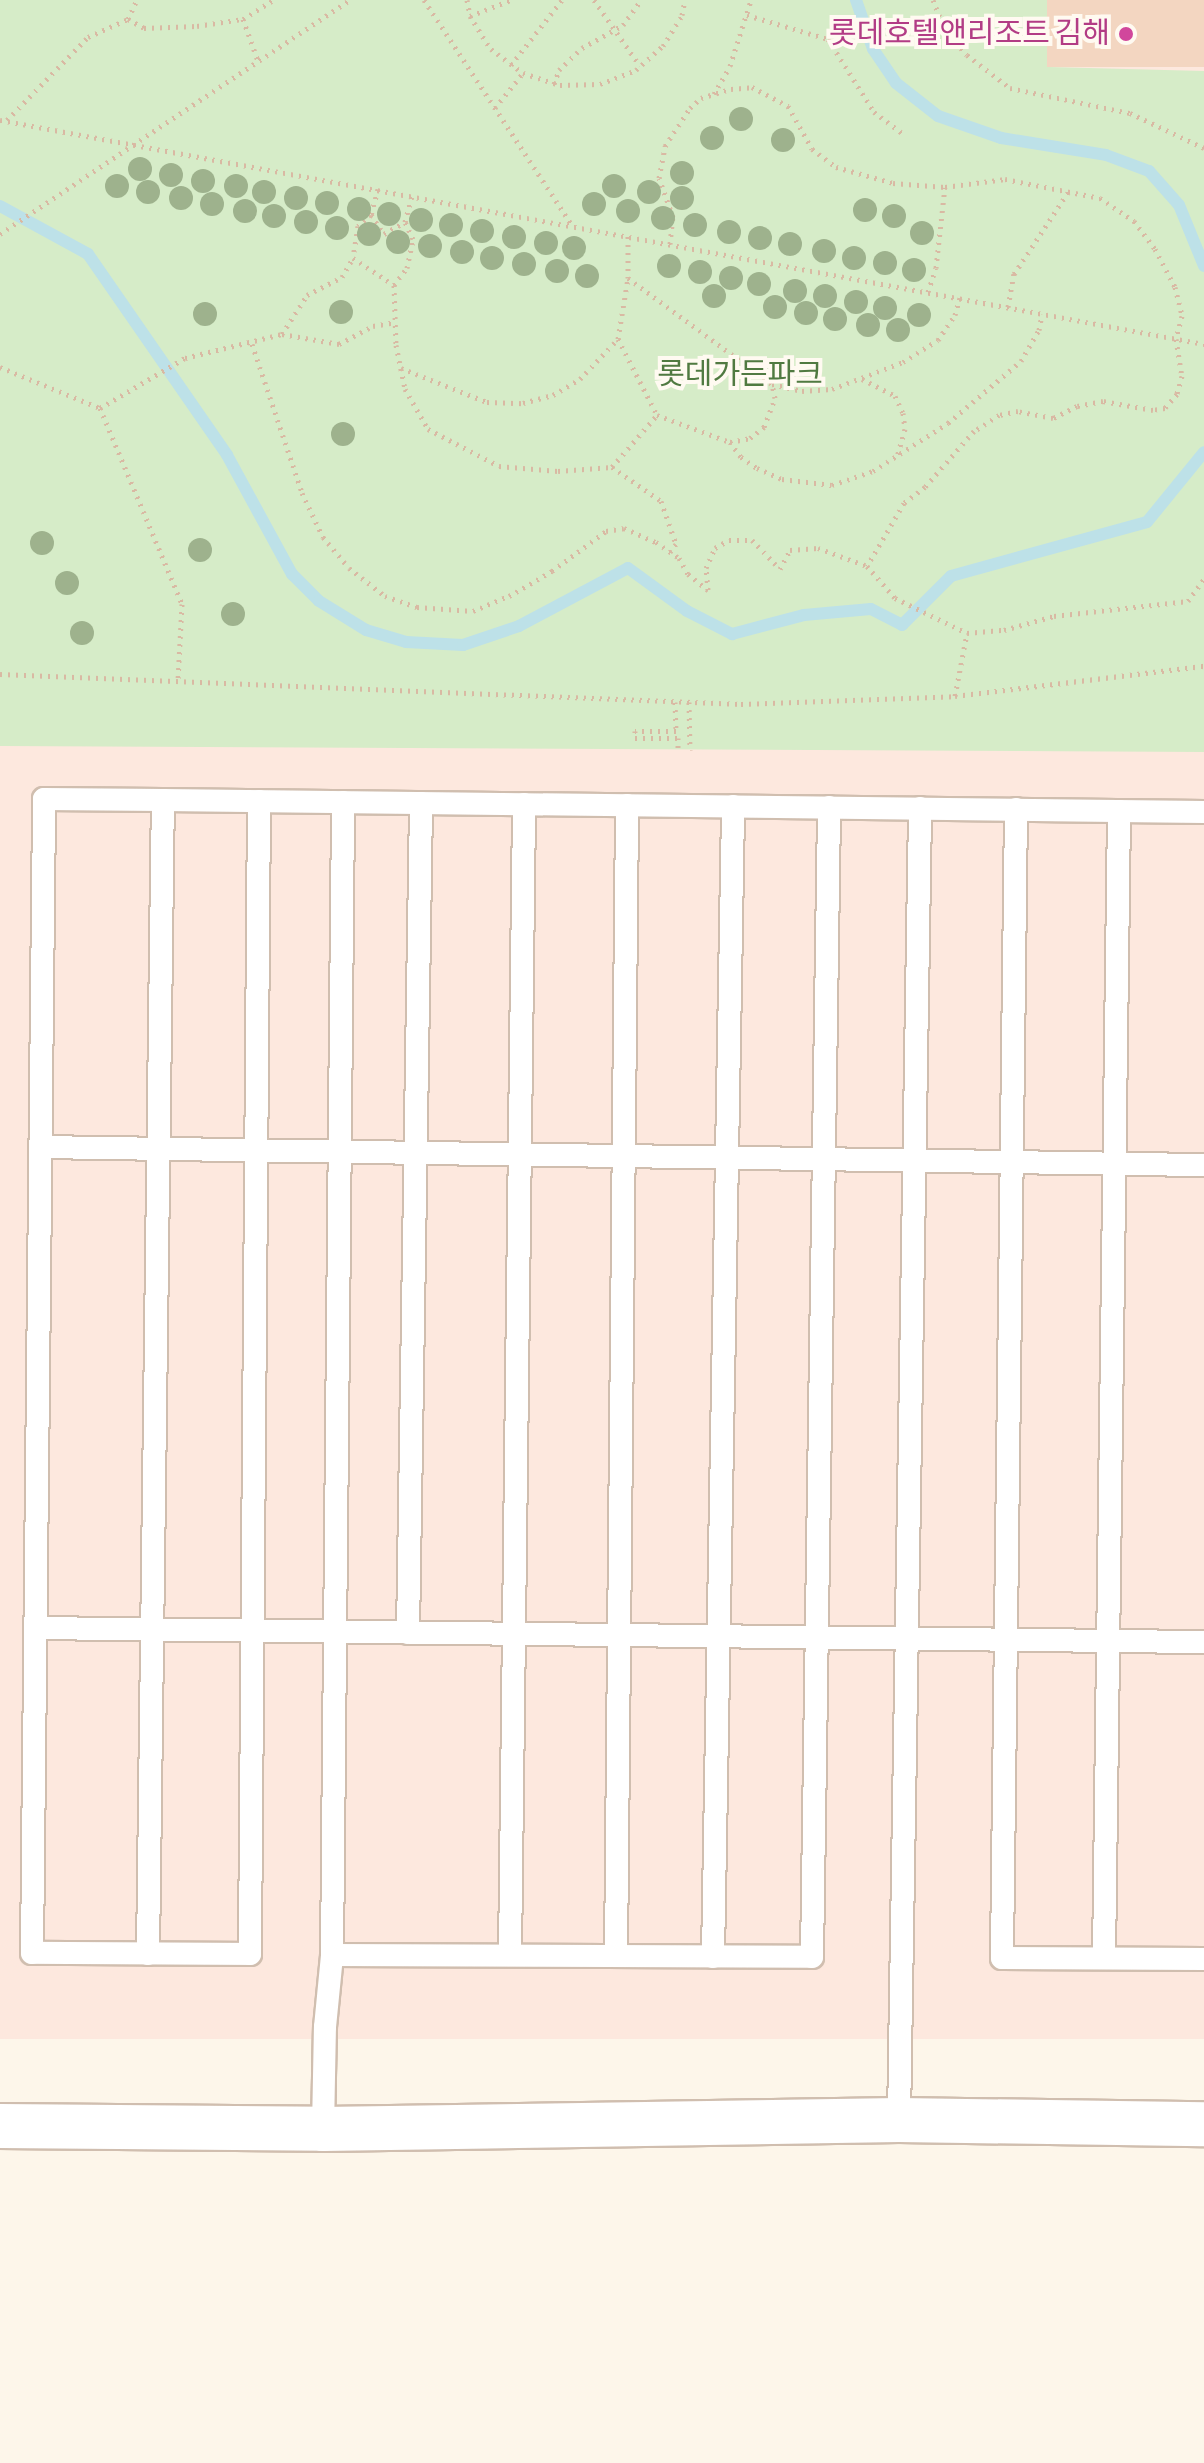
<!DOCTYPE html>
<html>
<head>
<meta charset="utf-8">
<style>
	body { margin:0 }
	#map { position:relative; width:1204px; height:2463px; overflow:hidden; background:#fdf6ea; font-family:"Alegreya Sans","Noto Sans KR",sans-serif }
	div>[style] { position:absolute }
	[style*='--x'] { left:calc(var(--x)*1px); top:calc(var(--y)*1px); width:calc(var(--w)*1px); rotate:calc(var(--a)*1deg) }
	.commercial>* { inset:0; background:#fde8de; transform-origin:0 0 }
	.green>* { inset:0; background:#d6ecc8 }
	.stream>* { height:12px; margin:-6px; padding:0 6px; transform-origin:6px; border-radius:6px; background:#bde1e8 }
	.building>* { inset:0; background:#f3d6c1; transform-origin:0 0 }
	.path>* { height:5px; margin-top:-2.5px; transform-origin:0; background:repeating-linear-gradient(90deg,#d9b9a3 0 2px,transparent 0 8px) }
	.roads { filter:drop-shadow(2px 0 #d0beaf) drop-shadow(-2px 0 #d0beaf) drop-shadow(0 2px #d0beaf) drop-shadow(0 -2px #d0beaf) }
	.lane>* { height:22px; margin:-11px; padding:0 11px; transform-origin:11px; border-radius:11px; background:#fff }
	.street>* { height:44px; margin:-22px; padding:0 22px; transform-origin:22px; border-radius:22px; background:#fff }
	.trees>* { width:24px; height:24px; margin:-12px; border-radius:50%; background:#9eb28d }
	.dots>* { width:22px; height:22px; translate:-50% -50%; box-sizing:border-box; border:4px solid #fffaf1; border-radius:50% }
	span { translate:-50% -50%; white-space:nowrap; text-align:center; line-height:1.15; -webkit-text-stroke:8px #fffaf1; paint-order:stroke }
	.hotel-label { font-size:30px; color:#b23c85 }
	.right { translate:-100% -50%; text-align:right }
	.park-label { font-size:30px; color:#507a41 }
</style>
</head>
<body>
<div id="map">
	<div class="commercial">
		<div style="left:0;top:0;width:1204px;height:2039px"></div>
	</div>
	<div class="green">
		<div style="clip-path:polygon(0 0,1047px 0,1049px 67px,1204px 71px,1204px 752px,0 746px)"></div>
	</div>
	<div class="stream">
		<div style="--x:856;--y:0;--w:52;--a:70.9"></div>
		<div style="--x:873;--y:49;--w:41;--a:55.9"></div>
		<div style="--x:896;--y:83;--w:53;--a:38.2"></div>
		<div style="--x:938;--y:116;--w:67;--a:19.2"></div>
		<div style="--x:1001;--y:138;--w:106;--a:9.2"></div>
		<div style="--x:1106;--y:155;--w:46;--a:20.4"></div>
		<div style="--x:1149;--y:171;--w:45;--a:48.6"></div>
		<div style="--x:1179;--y:205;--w:66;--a:67.7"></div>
		<div style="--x:0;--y:206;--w:100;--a:28.6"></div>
		<div style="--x:88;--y:254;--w:244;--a:55.3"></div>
		<div style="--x:227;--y:455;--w:136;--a:61.4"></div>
		<div style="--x:292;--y:574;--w:38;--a:45"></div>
		<div style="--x:319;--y:601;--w:55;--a:31.7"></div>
		<div style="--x:366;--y:630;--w:42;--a:16.7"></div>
		<div style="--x:406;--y:642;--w:57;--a:3"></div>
		<div style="--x:463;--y:645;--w:59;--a:-18.7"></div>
		<div style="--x:519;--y:626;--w:123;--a:-28"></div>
		<div style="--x:628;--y:568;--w:73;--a:36.1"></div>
		<div style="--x:687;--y:611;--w:51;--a:27.1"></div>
		<div style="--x:732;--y:634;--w:74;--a:-14.8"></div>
		<div style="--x:804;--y:615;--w:67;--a:-5.1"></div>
		<div style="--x:871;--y:609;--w:35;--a:27"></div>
		<div style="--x:902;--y:625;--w:69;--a:-45"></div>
		<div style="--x:951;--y:576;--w:203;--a:-15.4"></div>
		<div style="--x:1147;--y:522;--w:90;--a:-50.8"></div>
	</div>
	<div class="building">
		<div style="left:1047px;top:0;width:157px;height:67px"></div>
	</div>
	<div class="path">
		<div style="--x:424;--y:0;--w:268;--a:56.7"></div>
		<div style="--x:467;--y:0;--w:16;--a:79"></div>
		<div style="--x:470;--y:16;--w:39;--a:58"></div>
		<div style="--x:491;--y:49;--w:40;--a:37"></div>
		<div style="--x:523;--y:73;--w:39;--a:18"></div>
		<div style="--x:560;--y:85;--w:40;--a:-1.4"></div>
		<div style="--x:600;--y:84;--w:39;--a:-21"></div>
		<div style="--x:636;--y:70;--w:36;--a:-42"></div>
		<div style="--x:663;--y:46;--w:36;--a:-58"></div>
		<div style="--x:682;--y:15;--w:15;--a:-79"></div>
		<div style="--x:594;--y:0;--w:80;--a:55.1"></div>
		<div style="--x:933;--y:0;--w:32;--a:68"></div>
		<div style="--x:945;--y:30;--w:33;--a:49"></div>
		<div style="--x:967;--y:55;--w:54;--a:37.5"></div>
		<div style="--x:1010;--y:88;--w:123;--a:11.8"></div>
		<div style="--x:1130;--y:113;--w:82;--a:25.3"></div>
		<div style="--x:747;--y:15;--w:84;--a:16.5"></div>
		<div style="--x:828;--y:39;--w:86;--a:57.8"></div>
		<div style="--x:874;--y:112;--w:38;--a:37"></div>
		<div style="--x:470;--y:16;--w:44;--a:-21.3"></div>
		<div style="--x:128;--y:19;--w:18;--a:29"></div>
		<div style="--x:144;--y:28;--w:53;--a:-2.2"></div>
		<div style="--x:197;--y:26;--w:47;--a:-8.7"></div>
		<div style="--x:243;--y:19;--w:36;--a:-32"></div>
		<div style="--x:243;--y:19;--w:45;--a:70.3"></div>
		<div style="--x:511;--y:65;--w:83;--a:-51.9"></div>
		<div style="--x:554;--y:84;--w:15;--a:-70"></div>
		<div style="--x:559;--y:70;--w:32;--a:-44"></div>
		<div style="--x:582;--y:48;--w:47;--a:-29.3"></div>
		<div style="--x:623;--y:25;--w:31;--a:-54"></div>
		<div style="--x:714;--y:94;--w:32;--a:-60"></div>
		<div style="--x:730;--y:66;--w:69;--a:-72.3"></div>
		<div style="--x:495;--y:108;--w:45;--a:-51.3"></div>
		<div style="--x:0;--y:120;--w:1225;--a:10.54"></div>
		<div style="--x:7;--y:120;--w:116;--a:-45.7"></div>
		<div style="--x:88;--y:37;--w:44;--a:-24.2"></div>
		<div style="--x:128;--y:19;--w:21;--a:-65"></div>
		<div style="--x:378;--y:189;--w:27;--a:105"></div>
		<div style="--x:371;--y:215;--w:17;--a:140"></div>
		<div style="--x:358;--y:226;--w:32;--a:99"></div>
		<div style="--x:353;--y:258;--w:49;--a:33.4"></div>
		<div style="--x:394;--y:285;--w:60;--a:88.1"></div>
		<div style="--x:396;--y:345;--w:45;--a:78.4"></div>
		<div style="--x:405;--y:389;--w:46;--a:60.1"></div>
		<div style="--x:428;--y:429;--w:80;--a:27.5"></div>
		<div style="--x:499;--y:466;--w:59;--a:4.8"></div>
		<div style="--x:558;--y:471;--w:54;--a:-4.2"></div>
		<div style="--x:612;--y:467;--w:69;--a:-49.1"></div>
		<div style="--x:371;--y:215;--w:23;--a:56"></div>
		<div style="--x:384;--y:234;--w:24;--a:-30"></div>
		<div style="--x:0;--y:234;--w:421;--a:-33.8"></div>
		<div style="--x:670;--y:244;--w:27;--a:-84"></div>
		<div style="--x:673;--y:217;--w:41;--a:-109.7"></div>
		<div style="--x:659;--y:178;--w:33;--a:-79"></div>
		<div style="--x:665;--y:146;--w:45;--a:-56.7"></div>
		<div style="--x:690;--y:108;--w:15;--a:-42"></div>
		<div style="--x:701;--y:98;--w:31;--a:-17"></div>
		<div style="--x:731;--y:89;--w:21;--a:-5"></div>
		<div style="--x:752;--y:87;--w:41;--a:27.8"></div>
		<div style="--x:788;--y:106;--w:49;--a:60.8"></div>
		<div style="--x:812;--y:149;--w:30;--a:37"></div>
		<div style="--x:836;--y:167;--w:59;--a:15.7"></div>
		<div style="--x:893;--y:183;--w:52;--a:4.4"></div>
		<div style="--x:945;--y:187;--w:61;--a:-7.6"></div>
		<div style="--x:1005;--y:179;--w:97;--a:11.3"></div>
		<div style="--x:1100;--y:198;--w:41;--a:34.1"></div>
		<div style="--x:1134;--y:221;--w:35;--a:53"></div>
		<div style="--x:1155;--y:249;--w:43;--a:62.2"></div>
		<div style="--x:1175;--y:287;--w:30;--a:76"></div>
		<div style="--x:1182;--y:316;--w:24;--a:105"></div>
		<div style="--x:1176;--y:339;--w:37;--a:81"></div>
		<div style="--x:1182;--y:376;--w:19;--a:106"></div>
		<div style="--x:1177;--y:394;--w:18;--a:131"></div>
		<div style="--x:1165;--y:408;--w:12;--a:171"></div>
		<div style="--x:1153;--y:410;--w:51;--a:-169.8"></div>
		<div style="--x:1103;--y:401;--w:26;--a:169"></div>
		<div style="--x:1077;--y:406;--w:27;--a:153"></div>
		<div style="--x:1053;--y:418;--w:36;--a:-169"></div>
		<div style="--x:1018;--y:411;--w:19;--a:168"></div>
		<div style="--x:999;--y:415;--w:30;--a:147"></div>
		<div style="--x:974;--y:431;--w:74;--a:131.2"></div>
		<div style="--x:925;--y:487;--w:26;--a:143"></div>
		<div style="--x:904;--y:503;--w:73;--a:120.4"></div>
		<div style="--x:628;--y:278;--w:179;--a:36.4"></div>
		<div style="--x:772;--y:384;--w:31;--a:13"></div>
		<div style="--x:802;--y:391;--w:30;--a:-4"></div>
		<div style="--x:832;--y:389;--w:76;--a:-20.8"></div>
		<div style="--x:903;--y:362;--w:41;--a:-32.2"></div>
		<div style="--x:938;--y:340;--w:30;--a:-56"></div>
		<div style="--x:955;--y:315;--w:18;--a:-74"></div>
		<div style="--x:394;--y:285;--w:21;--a:-53"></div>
		<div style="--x:407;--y:268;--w:30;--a:-78"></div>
		<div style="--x:413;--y:239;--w:19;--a:-115"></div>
		<div style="--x:405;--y:222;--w:27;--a:-75"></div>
		<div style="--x:928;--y:292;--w:25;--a:-72"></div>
		<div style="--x:936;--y:268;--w:81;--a:-83.7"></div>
		<div style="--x:1008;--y:307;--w:34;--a:-80"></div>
		<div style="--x:1014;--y:274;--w:100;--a:-56.5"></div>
		<div style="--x:282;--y:334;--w:46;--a:-57.3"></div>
		<div style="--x:307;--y:295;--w:39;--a:-27"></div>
		<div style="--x:342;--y:277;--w:22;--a:-60"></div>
		<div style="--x:618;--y:339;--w:85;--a:62.8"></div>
		<div style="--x:657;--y:415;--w:78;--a:20.3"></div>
		<div style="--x:730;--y:442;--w:20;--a:-11"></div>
		<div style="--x:750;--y:438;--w:18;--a:-38"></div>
		<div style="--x:764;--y:427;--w:31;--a:-69"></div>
		<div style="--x:775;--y:398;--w:14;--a:-102"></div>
		<div style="--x:252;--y:344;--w:157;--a:71.4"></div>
		<div style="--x:302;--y:493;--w:49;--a:64.5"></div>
		<div style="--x:323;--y:537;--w:40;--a:50"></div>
		<div style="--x:349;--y:568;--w:46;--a:37.9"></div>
		<div style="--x:385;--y:596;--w:34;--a:19"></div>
		<div style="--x:417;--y:607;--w:56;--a:4.1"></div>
		<div style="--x:473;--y:611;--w:39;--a:-23"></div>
		<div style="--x:509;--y:596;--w:50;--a:-30.2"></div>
		<div style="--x:552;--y:571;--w:67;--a:-36.5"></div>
		<div style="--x:606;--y:531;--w:18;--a:-9"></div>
		<div style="--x:624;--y:528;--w:35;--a:24"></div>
		<div style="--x:656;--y:542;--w:28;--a:35"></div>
		<div style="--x:679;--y:558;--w:18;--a:61"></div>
		<div style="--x:688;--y:574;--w:26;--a:39"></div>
		<div style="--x:708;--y:590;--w:22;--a:-95"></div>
		<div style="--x:706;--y:568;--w:22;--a:-66"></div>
		<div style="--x:715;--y:548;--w:16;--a:-30"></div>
		<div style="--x:729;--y:540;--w:23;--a:0"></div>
		<div style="--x:752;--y:540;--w:40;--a:46"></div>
		<div style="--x:780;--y:569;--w:21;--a:-62"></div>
		<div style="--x:790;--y:550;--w:28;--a:-4"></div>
		<div style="--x:818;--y:548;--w:52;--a:20.2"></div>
		<div style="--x:867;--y:566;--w:43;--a:48.8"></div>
		<div style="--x:895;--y:598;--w:80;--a:25.9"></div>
		<div style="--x:967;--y:633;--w:37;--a:-5"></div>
		<div style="--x:1004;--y:630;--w:52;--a:-15.6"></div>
		<div style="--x:1054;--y:616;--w:135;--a:-6.4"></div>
		<div style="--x:1188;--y:601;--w:27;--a:-54"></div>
		<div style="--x:0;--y:367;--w:108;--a:22.3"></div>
		<div style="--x:100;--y:408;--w:99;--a:-30.5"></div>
		<div style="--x:185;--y:358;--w:100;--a:-13.9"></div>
		<div style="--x:282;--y:334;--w:58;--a:10"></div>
		<div style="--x:339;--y:344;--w:38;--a:-28"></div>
		<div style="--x:373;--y:326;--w:22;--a:-10"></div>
		<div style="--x:401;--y:368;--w:92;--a:21.6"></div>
		<div style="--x:487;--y:402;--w:36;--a:2"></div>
		<div style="--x:523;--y:403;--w:31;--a:-15"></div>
		<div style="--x:553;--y:395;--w:31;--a:-31"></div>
		<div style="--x:580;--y:379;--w:55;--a:-46.5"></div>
		<div style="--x:618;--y:339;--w:62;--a:-80.7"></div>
		<div style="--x:628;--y:278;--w:42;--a:-90"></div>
		<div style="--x:862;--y:379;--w:37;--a:27"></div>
		<div style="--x:895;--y:396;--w:19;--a:65"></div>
		<div style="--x:903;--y:413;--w:16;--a:83"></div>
		<div style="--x:905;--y:429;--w:29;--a:106"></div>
		<div style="--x:100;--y:408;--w:212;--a:67.3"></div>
		<div style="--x:182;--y:604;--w:76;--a:93"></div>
		<div style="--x:730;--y:442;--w:19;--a:54"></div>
		<div style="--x:741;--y:457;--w:19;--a:35"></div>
		<div style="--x:757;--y:468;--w:27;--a:24"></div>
		<div style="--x:782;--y:479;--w:50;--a:6.8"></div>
		<div style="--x:832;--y:485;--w:43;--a:-18.9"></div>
		<div style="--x:873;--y:471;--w:89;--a:-32.6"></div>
		<div style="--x:948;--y:423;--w:96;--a:-40.3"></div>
		<div style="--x:1021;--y:361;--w:36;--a:-60"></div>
		<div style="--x:1039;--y:330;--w:16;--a:-79"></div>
		<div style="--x:612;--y:467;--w:60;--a:34.8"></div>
		<div style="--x:661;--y:501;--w:46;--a:70.8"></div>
		<div style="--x:676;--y:544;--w:10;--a:127"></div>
		<div style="--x:0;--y:674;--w:742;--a:2.32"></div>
		<div style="--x:741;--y:704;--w:214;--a:-2.1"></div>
		<div style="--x:955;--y:696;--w:251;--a:-6.9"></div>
		<div style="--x:955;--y:696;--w:64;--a:-79.2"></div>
		<div style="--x:675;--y:702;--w:29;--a:88"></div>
		<div style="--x:676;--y:731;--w:41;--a:180"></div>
		<div style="--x:635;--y:731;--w:7;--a:90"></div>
		<div style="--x:635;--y:738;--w:43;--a:0"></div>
		<div style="--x:678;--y:738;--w:11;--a:90"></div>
		<div style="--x:689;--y:702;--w:48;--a:88.8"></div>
	</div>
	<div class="roads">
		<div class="lane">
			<div style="--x:259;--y:801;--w:1153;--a:90.45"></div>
			<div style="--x:250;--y:1954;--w:218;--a:-179.7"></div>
			<div style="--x:32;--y:1953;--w:1154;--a:-89.4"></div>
			<div style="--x:44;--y:799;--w:119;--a:0.5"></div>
			<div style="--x:163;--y:800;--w:1041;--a:0.66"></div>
			<div style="--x:1016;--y:809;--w:1149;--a:90.7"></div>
			<div style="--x:1002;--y:1958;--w:202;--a:0.3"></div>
			<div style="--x:40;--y:1147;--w:1164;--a:0.89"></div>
			<div style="--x:35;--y:1628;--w:1169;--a:0.69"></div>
			<div style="--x:408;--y:1633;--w:830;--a:-89.1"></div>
			<div style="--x:148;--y:1954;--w:1154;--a:-89.26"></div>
			<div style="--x:332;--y:1955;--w:480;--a:0.2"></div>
			<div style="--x:812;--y:1957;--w:1150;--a:-89.15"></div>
			<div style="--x:510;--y:1955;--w:1151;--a:-89.3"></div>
			<div style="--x:616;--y:1956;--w:1151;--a:-89.45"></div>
			<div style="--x:713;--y:1957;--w:1151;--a:-89"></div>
			<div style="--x:1104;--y:1958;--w:1147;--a:-89.25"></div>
			<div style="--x:899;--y:2120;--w:1312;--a:-89.08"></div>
			<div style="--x:323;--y:2129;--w:102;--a:-88.9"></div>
			<div style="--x:325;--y:2027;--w:72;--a:-84.4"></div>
			<div style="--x:332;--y:1955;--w:1153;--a:-89.45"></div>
		</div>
		<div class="street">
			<div style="--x:0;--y:2126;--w:323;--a:0.5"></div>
			<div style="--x:323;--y:2129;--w:576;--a:-0.9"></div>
			<div style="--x:899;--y:2120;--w:305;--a:0.8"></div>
		</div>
	</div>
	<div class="trees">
		<div style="left:741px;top:119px"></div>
		<div style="left:712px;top:138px"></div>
		<div style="left:783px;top:140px"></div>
		<div style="left:140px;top:169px"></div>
		<div style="left:682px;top:173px"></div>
		<div style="left:171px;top:175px"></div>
		<div style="left:203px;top:181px"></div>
		<div style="left:117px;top:186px"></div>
		<div style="left:236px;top:186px"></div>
		<div style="left:614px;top:186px"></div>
		<div style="left:148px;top:192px"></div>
		<div style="left:264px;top:192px"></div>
		<div style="left:649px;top:192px"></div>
		<div style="left:181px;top:198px"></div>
		<div style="left:296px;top:198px"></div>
		<div style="left:682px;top:198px"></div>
		<div style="left:327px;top:203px"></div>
		<div style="left:212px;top:204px"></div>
		<div style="left:594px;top:204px"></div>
		<div style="left:359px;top:209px"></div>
		<div style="left:865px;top:210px"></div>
		<div style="left:245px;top:211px"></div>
		<div style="left:628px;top:211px"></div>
		<div style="left:389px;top:214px"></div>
		<div style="left:274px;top:216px"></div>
		<div style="left:894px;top:216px"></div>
		<div style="left:663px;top:218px"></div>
		<div style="left:421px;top:220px"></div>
		<div style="left:306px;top:222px"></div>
		<div style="left:451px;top:225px"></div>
		<div style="left:695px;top:225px"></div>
		<div style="left:337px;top:228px"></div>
		<div style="left:482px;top:231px"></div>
		<div style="left:729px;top:232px"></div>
		<div style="left:922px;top:233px"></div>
		<div style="left:369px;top:234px"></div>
		<div style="left:514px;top:237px"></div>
		<div style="left:760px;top:238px"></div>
		<div style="left:398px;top:242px"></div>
		<div style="left:546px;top:243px"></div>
		<div style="left:790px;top:244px"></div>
		<div style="left:430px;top:246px"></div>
		<div style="left:574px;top:248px"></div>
		<div style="left:824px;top:251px"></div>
		<div style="left:462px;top:252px"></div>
		<div style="left:492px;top:258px"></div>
		<div style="left:854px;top:258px"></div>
		<div style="left:885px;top:263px"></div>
		<div style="left:524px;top:264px"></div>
		<div style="left:669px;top:266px"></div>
		<div style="left:914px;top:270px"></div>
		<div style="left:557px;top:271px"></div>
		<div style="left:700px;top:272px"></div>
		<div style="left:587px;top:276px"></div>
		<div style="left:731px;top:278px"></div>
		<div style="left:759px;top:284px"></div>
		<div style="left:795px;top:291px"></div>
		<div style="left:714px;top:296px"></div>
		<div style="left:825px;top:296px"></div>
		<div style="left:856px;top:302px"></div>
		<div style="left:775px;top:307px"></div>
		<div style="left:885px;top:308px"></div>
		<div style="left:341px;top:312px"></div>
		<div style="left:806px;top:313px"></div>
		<div style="left:205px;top:314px"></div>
		<div style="left:919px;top:315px"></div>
		<div style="left:835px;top:319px"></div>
		<div style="left:868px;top:325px"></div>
		<div style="left:898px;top:330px"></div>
		<div style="left:343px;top:434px"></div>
		<div style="left:42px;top:543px"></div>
		<div style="left:200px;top:550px"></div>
		<div style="left:67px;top:583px"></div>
		<div style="left:233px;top:614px"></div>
		<div style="left:82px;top:633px"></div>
	</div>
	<div class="dots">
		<div style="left:1126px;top:34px;background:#d1479c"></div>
	</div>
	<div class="hotel-label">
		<span class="right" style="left:1110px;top:34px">롯데호텔앤리조트 김해</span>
	</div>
	<div class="park-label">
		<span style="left:740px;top:375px">롯데가든파크</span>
	</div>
</div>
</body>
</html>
